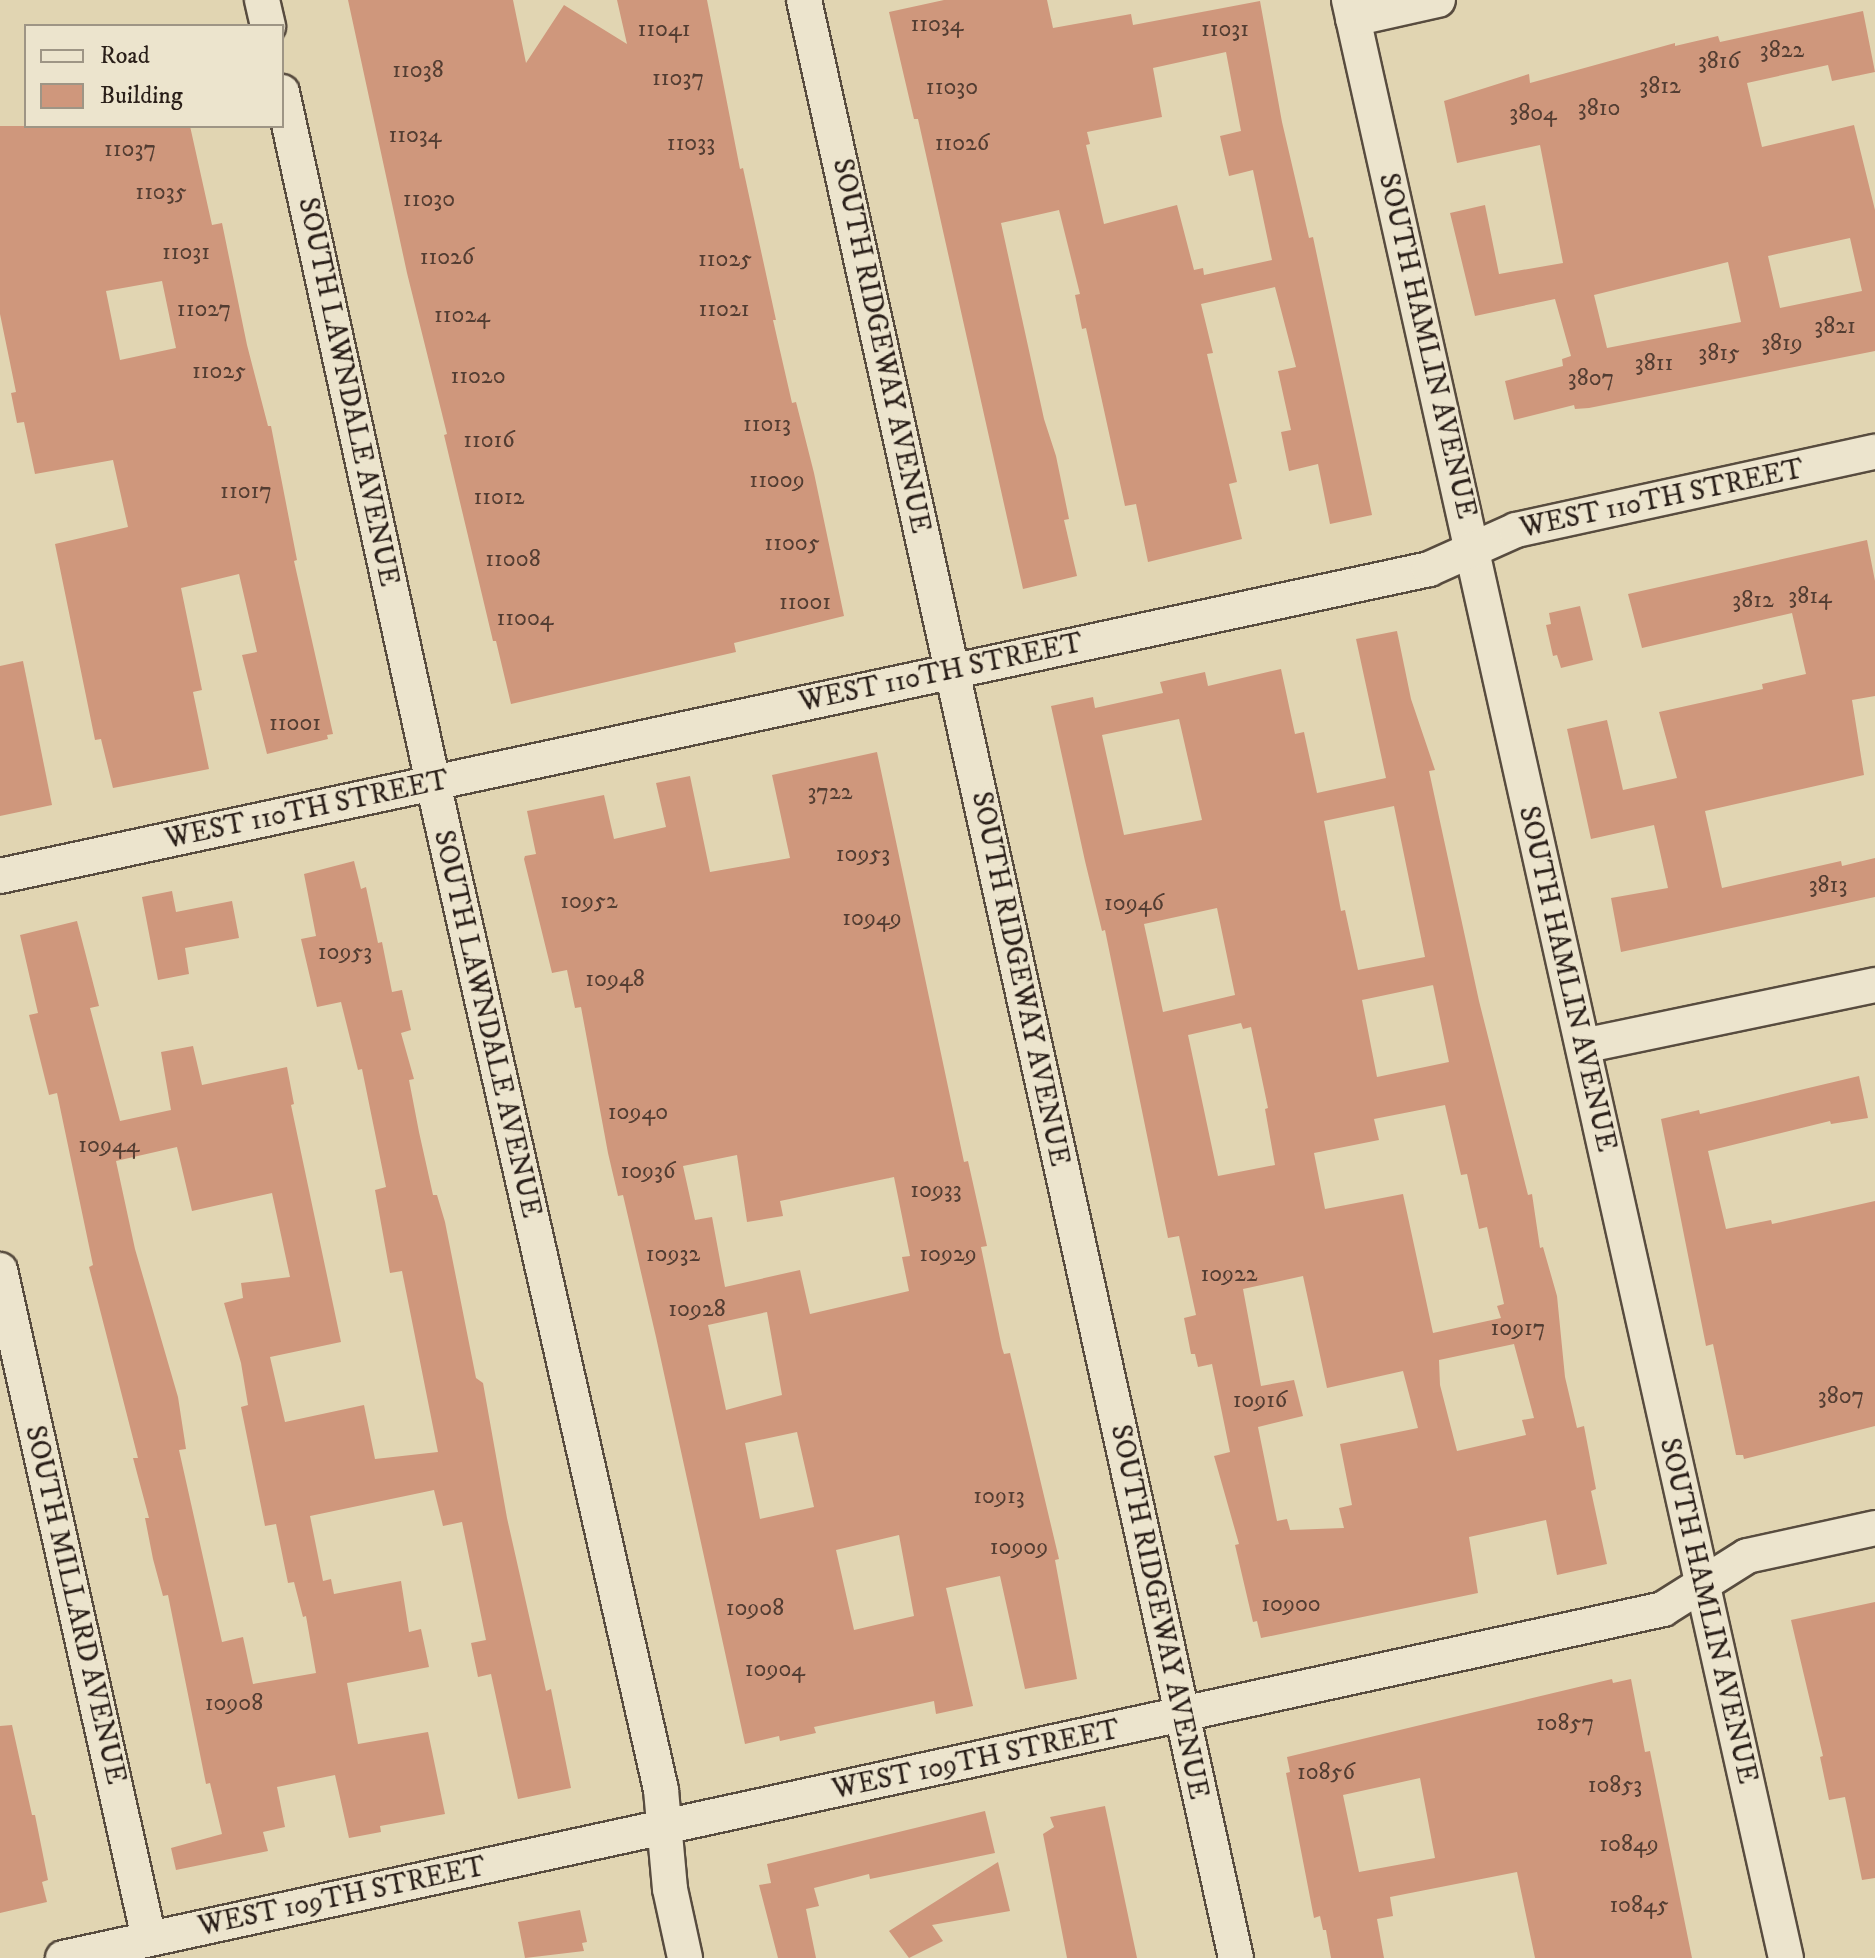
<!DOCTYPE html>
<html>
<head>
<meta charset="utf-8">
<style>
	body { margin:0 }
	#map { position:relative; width:1875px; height:1958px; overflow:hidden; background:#e1d5b2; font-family:"IM FELL DW Pica",serif }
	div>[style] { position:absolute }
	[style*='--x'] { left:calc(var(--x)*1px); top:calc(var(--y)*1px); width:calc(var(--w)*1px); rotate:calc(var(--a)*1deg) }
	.building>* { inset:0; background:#cf977c }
	.roads { filter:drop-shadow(2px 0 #584c3f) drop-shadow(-2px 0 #584c3f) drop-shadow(0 2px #584c3f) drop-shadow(0 -2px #584c3f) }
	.minor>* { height:34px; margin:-17px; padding:0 17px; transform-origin:17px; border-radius:17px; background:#ece4cd }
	span { translate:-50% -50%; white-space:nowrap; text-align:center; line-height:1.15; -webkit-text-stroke:6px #ece4cd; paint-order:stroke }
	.number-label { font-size:24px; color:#533d32 }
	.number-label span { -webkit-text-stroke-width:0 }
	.street-label { font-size:28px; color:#2a1f19 }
	.legend { position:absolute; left:24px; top:24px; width:260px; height:104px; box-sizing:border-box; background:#ece4cd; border:2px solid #9e9585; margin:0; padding:10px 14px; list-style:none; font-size:24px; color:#2a1f19 }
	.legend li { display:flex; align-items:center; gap:16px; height:40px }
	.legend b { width:40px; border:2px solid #9e9585 }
</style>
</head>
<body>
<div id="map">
	<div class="building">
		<div style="clip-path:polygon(348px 0,513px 0,526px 63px,564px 5px,627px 44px,617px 0,707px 0,740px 169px,743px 168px,776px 320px,773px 320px,792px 403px,796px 402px,814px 473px,844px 616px,734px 643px,736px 652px,511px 704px,496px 641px,493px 641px,444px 435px,447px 434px,407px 273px)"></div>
		<div style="clip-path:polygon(evenodd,944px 0,1047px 0,1053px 28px,1131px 14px,1133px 25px,1260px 1px,1282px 122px,1309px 238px,1313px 237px,1372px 515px,1330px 524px,1318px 464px,1289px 471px,1281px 432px,1291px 430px,1278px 371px,1296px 367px,1275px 287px,1201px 304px,1213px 353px,1207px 354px,1237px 482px,1229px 484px,1242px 539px,1148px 562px,1136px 504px,1125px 506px,1086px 328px,1082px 329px,1075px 295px,1080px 294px,1059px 210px,1001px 223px,1044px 419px,1056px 456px,1069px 519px,1064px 520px,1077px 576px,1023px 589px,918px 119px,914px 119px,889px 12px,944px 0,1226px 52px,1241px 131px,1220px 136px,1229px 176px,1253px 170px,1272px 260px,1204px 275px,1203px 268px,1194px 270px,1177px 205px,1104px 224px,1086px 145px,1090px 144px,1087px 132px,1162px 117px,1153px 68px,1226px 52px)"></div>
		<div style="clip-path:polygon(evenodd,1863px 11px,1875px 72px,1832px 81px,1828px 65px,1747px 83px,1762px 147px,1854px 125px,1875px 210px,1875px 351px,1589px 408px,1575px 409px,1574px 405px,1514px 420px,1505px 381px,1563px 366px,1562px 359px,1571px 356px,1555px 299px,1475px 316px,1450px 213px,1485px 205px,1499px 274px,1563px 263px,1540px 145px,1457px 163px,1444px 101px,1529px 74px,1530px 83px,1675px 43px,1675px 46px,1718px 36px,1720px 42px,1863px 11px,1850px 238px,1862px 291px,1780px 308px,1768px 256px,1850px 238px,1863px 11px,1728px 262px,1741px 322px,1607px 348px,1594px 295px,1728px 262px)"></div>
		<div style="clip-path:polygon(evenodd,0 126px,190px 126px,212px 225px,222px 223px,247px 345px,268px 426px,271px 426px,297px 560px,294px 561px,333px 734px,327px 735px,328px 739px,267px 754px,242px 655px,257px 652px,239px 574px,181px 588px,202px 690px,193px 692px,209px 769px,113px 788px,101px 739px,95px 740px,55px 544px,128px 527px,113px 460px,35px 474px,24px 422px,17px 423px,11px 393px,16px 392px,0 314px,0 126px,162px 281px,176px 348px,120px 360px,106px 291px,162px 281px)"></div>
		<div style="clip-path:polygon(1867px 540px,1875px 581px,1875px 696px,1852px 700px,1864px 775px,1705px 811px,1722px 888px,1841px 861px,1842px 866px,1875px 858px,1875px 897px,1621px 952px,1611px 898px,1668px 888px,1654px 825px,1591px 839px,1567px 729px,1607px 720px,1623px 790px,1677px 778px,1659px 712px,1763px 689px,1762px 684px,1806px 674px,1792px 613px,1642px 648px,1628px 594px)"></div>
		<div style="clip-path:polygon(1580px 606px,1593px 660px,1561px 668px,1557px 655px,1553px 656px,1546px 625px,1551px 624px,1549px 613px)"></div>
		<div style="clip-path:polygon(evenodd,1397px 631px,1411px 699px,1435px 770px,1429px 771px,1479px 1001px,1528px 1195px,1532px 1194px,1540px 1248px,1543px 1247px,1557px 1296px,1565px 1377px,1577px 1428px,1584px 1426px,1596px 1489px,1591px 1491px,1607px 1564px,1557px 1575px,1546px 1520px,1469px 1537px,1478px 1593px,1261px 1638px,1257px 1621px,1253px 1622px,1235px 1545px,1239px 1544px,1214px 1456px,1230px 1452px,1212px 1364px,1198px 1367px,1195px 1354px,1191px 1354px,1184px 1318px,1196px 1315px,1179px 1236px,1168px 1238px,1105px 930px,1102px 931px,1085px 861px,1051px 706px,1093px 697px,1095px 708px,1163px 693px,1160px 682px,1205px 672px,1208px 686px,1281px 669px,1295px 734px,1304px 732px,1317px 793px,1386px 778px,1356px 639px,1397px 631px,1179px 719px,1202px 820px,1124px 835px,1102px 735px,1179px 719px,1397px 631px,1394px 806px,1425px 957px,1358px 970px,1345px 910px,1341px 911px,1324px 821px,1394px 806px,1397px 631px,1217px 908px,1235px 995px,1163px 1012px,1144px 924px,1217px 908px,1397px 631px,1433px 985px,1449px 1062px,1377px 1077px,1362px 1000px,1433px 985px,1397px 631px,1241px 1023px,1243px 1029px,1251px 1027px,1268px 1108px,1265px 1109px,1275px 1165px,1218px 1176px,1188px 1035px,1241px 1023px,1397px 631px,1445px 1105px,1461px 1175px,1467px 1174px,1479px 1229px,1487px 1227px,1504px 1304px,1497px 1306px,1501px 1318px,1433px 1333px,1403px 1194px,1325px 1209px,1314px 1153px,1379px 1140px,1374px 1119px,1445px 1105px,1397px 631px,1303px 1276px,1327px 1388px,1403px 1371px,1418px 1428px,1340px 1444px,1352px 1505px,1339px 1508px,1344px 1528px,1290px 1530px,1287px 1519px,1277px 1521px,1258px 1427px,1303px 1416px,1294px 1380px,1261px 1386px,1243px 1289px,1303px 1276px,1397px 631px,1514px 1344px,1534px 1418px,1522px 1420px,1526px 1435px,1457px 1451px,1440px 1385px,1439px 1360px,1514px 1344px)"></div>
		<div style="clip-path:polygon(23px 661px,52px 805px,0 816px,0 666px)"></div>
		<div style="clip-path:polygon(evenodd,877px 752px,964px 1162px,968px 1161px,987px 1246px,981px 1247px,1002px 1348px,1004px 1354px,1010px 1353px,1059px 1559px,1055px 1560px,1077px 1679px,1025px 1689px,1000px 1576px,946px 1588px,973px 1706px,936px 1714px,934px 1701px,814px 1727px,816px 1733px,780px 1741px,779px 1736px,745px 1744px,656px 1337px,623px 1195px,618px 1196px,608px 1153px,581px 1007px,575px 1008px,567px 970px,552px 973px,524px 859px,525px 856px,536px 854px,527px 811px,604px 795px,614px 839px,666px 827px,656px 783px,690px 776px,710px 872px,790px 858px,772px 775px,877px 752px,737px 1155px,747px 1222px,783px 1216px,780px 1201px,894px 1177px,910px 1256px,902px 1257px,909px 1291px,810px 1314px,800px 1270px,725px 1287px,712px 1217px,695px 1220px,683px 1166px,737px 1155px,877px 752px,767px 1312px,782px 1395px,726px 1410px,708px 1325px,767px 1312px,877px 752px,797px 1432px,814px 1507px,760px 1519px,745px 1443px,797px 1432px,877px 752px,899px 1535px,914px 1616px,854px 1630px,836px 1550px,899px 1535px)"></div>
		<div style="clip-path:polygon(evenodd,354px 861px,361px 889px,366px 887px,378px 943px,382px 942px,392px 992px,402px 990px,411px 1030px,401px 1033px,414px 1079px,409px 1080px,419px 1132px,433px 1195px,437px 1195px,445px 1222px,476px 1378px,483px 1383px,507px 1518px,546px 1691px,551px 1689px,571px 1788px,518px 1799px,491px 1674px,478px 1677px,471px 1643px,486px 1640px,462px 1522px,443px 1526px,434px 1490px,310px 1516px,323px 1581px,331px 1579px,334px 1594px,401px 1581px,409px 1632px,421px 1629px,429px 1667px,347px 1683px,358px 1744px,428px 1732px,445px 1814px,380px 1826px,381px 1832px,349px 1838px,335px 1775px,277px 1787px,285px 1827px,263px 1832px,268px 1851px,176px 1870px,171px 1848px,222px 1834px,210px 1783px,206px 1784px,168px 1595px,163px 1596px,153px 1559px,145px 1518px,149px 1518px,133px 1458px,138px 1458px,89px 1267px,93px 1265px,57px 1093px,49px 1095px,29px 1015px,38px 1013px,20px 935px,77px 921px,99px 1006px,90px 1008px,120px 1121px,171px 1110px,161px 1052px,193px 1046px,202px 1085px,287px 1067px,294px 1104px,291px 1105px,341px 1342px,270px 1357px,285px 1422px,364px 1405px,375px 1459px,438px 1452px,402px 1271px,390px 1273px,375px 1190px,386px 1187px,362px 1069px,358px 1070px,341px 1002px,317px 1007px,301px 939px,316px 936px,304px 874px,354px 861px,177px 1147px,192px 1211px,272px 1193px,290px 1277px,241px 1283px,243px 1298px,224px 1303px,241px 1363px,248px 1405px,241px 1407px,265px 1526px,276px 1524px,288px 1583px,294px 1582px,303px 1617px,306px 1616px,316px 1673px,253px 1684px,243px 1637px,222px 1642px,179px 1450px,186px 1449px,178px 1397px,135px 1249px,116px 1161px,177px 1147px)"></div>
		<div style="clip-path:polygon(172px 891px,176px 912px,232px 901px,239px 938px,185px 948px,189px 974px,158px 980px,142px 897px)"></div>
		<div style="clip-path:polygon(1859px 1076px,1868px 1118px,1831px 1124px,1830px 1121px,1708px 1151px,1726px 1229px,1771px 1220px,1772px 1224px,1875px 1201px,1875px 1426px,1744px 1459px,1743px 1455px,1736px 1455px,1713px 1344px,1706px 1346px,1661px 1119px,1699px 1110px,1700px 1114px)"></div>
		<div style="clip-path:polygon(1875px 1602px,1875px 1878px,1862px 1880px,1845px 1797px,1829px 1800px,1820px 1757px,1823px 1756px,1791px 1620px)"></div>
		<div style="clip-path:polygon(evenodd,1612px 1679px,1613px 1683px,1631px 1679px,1645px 1752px,1650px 1751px,1692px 1958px,1535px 1958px,1517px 1872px,1390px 1897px,1393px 1916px,1377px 1919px,1384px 1958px,1331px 1958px,1326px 1930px,1323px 1930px,1320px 1916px,1314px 1918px,1286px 1773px,1290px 1772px,1287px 1757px,1612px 1679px,1420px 1778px,1435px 1858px,1359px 1872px,1343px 1795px,1420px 1778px)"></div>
		<div style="clip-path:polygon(12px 1725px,32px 1815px,35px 1815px,48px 1880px,42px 1882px,47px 1902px,0 1913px,0 1726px)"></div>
		<div style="clip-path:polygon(1105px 1806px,1137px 1958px,1067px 1958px,1043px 1834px,1054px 1827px,1050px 1817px)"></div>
		<div style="clip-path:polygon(985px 1811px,995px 1853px,870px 1879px,869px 1874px,814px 1888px,819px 1906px,806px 1909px,816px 1958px,778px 1958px,759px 1885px,771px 1883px,767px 1864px)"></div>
		<div style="clip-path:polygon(998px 1862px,1010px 1911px,932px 1925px,943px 1941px,909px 1958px,889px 1931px)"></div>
		<div style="clip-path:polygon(580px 1910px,587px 1942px,582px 1943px,584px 1951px,525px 1958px,518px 1922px)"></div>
	</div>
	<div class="roads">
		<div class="minor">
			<div style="--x:262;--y:0;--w:27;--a:77"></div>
			<div style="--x:804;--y:0;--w:2005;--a:77.56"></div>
			<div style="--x:1349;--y:0;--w:2006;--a:77.42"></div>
			<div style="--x:1353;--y:19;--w:87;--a:-12.6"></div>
			<div style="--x:282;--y:92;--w:707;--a:77.67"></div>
			<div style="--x:433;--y:783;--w:1032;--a:77.24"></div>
			<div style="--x:661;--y:1790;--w:99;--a:84.8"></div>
			<div style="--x:670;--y:1889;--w:71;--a:77.7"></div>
			<div style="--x:0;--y:876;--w:1462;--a:-12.12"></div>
			<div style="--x:1429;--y:569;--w:95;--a:-24.1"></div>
			<div style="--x:1516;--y:530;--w:367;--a:-12.3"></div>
			<div style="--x:1583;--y:1046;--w:298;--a:-11.8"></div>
			<div style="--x:0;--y:1270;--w:685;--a:77.44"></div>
			<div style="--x:63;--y:1958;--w:1638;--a:-12.3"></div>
			<div style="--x:1663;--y:1609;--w:99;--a:-32.2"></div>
			<div style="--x:1747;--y:1556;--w:131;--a:-12.3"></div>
		</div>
	</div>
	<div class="number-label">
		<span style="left:937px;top:25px">11034</span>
		<span style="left:664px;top:30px">11041</span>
		<span style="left:1225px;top:30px">11031</span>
		<span style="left:1782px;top:51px">3822</span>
		<span style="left:1719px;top:62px">3816</span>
		<span style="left:418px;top:71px">11038</span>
		<span style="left:678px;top:79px">11037</span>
		<span style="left:1660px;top:87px">3812</span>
		<span style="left:952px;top:88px">11030</span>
		<span style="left:1599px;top:109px">3810</span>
		<span style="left:1533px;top:114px">3804</span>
		<span style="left:415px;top:136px">11034</span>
		<span style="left:691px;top:144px">11033</span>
		<span style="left:962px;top:144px">11026</span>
		<span style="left:130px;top:150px">11037</span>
		<span style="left:161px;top:193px">11035</span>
		<span style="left:429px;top:200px">11030</span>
		<span style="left:186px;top:253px">11031</span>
		<span style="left:447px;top:258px">11026</span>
		<span style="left:725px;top:260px">11025</span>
		<span style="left:204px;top:310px">11027</span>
		<span style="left:724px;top:310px">11021</span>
		<span style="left:462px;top:316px">11024</span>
		<span style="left:1835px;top:327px">3821</span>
		<span style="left:1782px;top:344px">3819</span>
		<span style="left:1719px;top:354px">3815</span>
		<span style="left:1654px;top:364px">3811</span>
		<span style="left:219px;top:372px">11025</span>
		<span style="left:478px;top:377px">11020</span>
		<span style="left:1591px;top:379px">3807</span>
		<span style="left:767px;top:425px">11013</span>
		<span style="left:489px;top:441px">11016</span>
		<span style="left:777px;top:481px">11009</span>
		<span style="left:246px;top:492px">11017</span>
		<span style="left:499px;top:498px">11012</span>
		<span style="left:792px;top:544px">11005</span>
		<span style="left:513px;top:560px">11008</span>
		<span style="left:1810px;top:597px">3814</span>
		<span style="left:1753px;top:601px">3812</span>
		<span style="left:805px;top:603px">11001</span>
		<span style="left:525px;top:619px">11004</span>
		<span style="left:295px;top:724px">11001</span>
		<span style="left:830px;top:793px">3722</span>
		<span style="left:863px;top:855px">10953</span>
		<span style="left:1828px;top:886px">3813</span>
		<span style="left:589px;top:902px">10952</span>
		<span style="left:1134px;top:904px">10946</span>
		<span style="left:872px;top:919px">10949</span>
		<span style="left:345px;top:953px">10953</span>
		<span style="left:615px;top:980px">10948</span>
		<span style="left:638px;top:1113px">10940</span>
		<span style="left:109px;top:1146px">10944</span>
		<span style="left:648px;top:1172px">10936</span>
		<span style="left:936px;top:1191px">10933</span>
		<span style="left:673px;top:1255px">10932</span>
		<span style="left:948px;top:1255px">10929</span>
		<span style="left:1229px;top:1275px">10922</span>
		<span style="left:697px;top:1310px">10928</span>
		<span style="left:1518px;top:1329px">10917</span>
		<span style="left:1841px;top:1397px">3807</span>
		<span style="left:1260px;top:1401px">10916</span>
		<span style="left:999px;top:1497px">10913</span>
		<span style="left:1019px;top:1548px">10909</span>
		<span style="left:1291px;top:1605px">10900</span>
		<span style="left:755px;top:1609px">10908</span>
		<span style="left:775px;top:1670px">10904</span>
		<span style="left:234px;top:1704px">10908</span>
		<span style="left:1565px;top:1724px">10857</span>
		<span style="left:1326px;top:1773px">10856</span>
		<span style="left:1615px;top:1786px">10853</span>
		<span style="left:1629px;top:1845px">10849</span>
		<span style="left:1639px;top:1906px">10845</span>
	</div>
	<div class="street-label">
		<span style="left:881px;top:346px;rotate:78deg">SOUTH RIDGEWAY AVENUE</span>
		<span style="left:1427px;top:346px;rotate:77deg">SOUTH HAMLIN AVENUE</span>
		<span style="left:348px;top:392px;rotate:78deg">SOUTH LAWNDALE AVENUE</span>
		<span style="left:1662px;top:499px;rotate:-12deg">WEST 110TH STREET</span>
		<span style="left:941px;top:673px;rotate:-12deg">WEST 110TH STREET</span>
		<span style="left:307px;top:810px;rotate:-12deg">WEST 110TH STREET</span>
		<span style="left:1020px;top:979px;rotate:78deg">SOUTH RIDGEWAY AVENUE</span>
		<span style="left:1567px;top:979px;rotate:77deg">SOUTH HAMLIN AVENUE</span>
		<span style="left:487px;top:1024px;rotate:77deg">SOUTH LAWNDALE AVENUE</span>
		<span style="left:75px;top:1605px;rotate:77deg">SOUTH MILLARD AVENUE</span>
		<span style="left:1708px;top:1611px;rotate:77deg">SOUTH HAMLIN AVENUE</span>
		<span style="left:1159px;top:1612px;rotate:78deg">SOUTH RIDGEWAY AVENUE</span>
		<span style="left:976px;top:1760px;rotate:-12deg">WEST 109TH STREET</span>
		<span style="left:342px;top:1897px;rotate:-12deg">WEST 109TH STREET</span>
	</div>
	<ul class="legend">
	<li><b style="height:10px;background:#ece4cd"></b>Road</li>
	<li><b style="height:22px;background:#cf977c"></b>Building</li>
	</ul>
</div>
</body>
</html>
